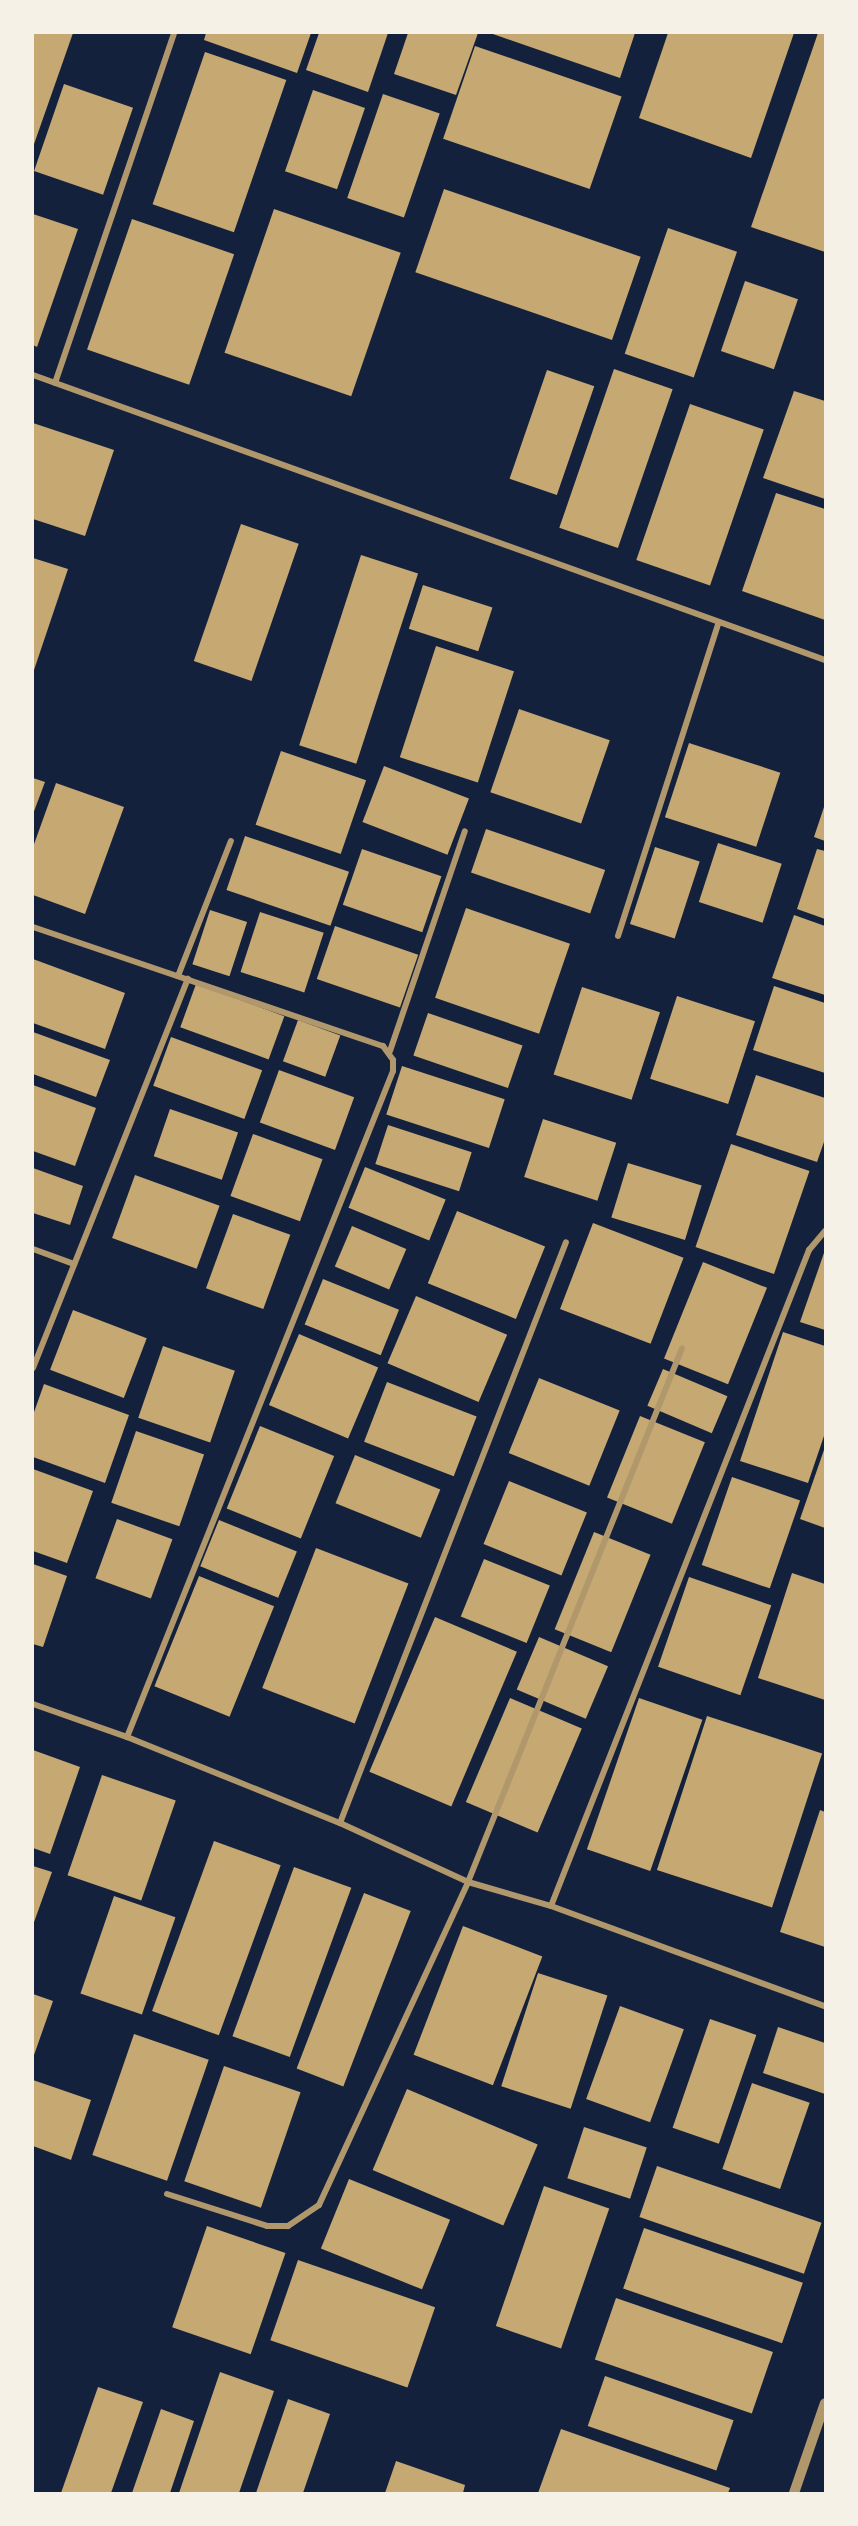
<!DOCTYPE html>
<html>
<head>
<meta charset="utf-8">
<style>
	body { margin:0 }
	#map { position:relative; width:858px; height:2526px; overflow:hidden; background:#14213d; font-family:"Titillium Web",sans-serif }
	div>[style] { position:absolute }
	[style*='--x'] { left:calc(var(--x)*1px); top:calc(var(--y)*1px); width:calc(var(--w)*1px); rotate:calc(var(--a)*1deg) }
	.building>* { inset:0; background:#c6a872; transform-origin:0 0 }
	.minor>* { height:6px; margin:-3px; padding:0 3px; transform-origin:3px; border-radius:3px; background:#b1986c }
	.tertiary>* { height:10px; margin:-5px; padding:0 5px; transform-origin:5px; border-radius:5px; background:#b1986c }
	span { translate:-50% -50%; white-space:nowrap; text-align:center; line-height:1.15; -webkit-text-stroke:6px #f6f1e7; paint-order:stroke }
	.frame { position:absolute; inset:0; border:34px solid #f6f1e7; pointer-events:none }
</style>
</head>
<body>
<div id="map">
	<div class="building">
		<div style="clip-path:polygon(33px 33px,73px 33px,33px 147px)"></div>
		<div style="clip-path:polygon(206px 33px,311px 33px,297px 73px,204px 40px)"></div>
		<div style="clip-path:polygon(319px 33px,388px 33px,368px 92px,306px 70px)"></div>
		<div style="clip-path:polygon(408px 33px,478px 33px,456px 95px,394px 74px)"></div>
		<div style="clip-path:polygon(490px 33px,635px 33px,620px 78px)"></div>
		<div style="clip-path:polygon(668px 33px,794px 33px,751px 158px,639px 118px)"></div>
		<div style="clip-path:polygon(818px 33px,825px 33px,825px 252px,751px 227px)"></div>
		<div style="left:475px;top:46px;width:155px;height:98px;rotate:19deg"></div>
		<div style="left:205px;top:52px;width:86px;height:161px;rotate:19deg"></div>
		<div style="left:64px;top:84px;width:73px;height:92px;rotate:19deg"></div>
		<div style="left:313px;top:90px;width:55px;height:86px;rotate:19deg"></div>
		<div style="left:383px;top:94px;width:60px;height:110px;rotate:19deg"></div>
		<div style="left:444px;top:189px;width:208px;height:88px;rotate:19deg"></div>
		<div style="left:274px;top:209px;width:134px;height:152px;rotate:19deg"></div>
		<div style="clip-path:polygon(33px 214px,78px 229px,37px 347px,33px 345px)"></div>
		<div style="left:132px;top:219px;width:108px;height:138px;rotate:19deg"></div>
		<div style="left:668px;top:228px;width:73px;height:133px;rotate:19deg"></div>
		<div style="left:745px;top:281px;width:56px;height:74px;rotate:19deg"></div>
		<div style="left:614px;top:369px;width:62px;height:168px;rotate:19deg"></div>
		<div style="left:547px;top:370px;width:50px;height:115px;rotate:19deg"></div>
		<div style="clip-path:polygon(794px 391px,825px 401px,825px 499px,763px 478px)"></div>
		<div style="left:690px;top:404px;width:78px;height:165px;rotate:19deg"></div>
		<div style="clip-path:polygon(33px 423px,114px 450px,85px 536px,33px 519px)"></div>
		<div style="clip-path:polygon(776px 493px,825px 509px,825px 620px,742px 591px)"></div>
		<div style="left:241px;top:524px;width:61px;height:145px;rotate:19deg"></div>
		<div style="left:361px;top:555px;width:60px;height:200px;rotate:18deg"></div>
		<div style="clip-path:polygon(33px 558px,68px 569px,33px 673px)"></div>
		<div style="left:423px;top:585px;width:73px;height:46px;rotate:18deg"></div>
		<div style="left:436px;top:646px;width:82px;height:117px;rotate:18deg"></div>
		<div style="left:519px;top:709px;width:96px;height:88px;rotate:19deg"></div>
		<div style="left:689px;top:743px;width:96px;height:78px;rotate:18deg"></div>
		<div style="left:281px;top:751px;width:90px;height:78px;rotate:19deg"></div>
		<div style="left:384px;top:766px;width:91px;height:60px;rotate:21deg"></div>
		<div style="clip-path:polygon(33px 778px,45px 782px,33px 814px)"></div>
		<div style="clip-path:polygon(56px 783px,124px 807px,85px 914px,33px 895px,33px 847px)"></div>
		<div style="clip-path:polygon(825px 804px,825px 841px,814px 837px)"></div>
		<div style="left:486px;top:829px;width:126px;height:46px;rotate:19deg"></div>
		<div style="left:245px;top:836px;width:110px;height:57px;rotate:19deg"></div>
		<div style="left:718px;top:843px;width:67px;height:62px;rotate:18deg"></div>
		<div style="left:655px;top:847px;width:47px;height:81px;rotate:18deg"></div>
		<div style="left:362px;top:849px;width:84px;height:59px;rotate:19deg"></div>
		<div style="clip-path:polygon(817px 849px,825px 851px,825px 919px,797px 909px)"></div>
		<div style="left:466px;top:908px;width:110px;height:95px;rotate:19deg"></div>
		<div style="left:210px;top:910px;width:39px;height:57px;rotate:18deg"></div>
		<div style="left:260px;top:912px;width:67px;height:63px;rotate:18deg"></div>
		<div style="clip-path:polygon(794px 915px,825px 926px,825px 995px,772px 978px)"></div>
		<div style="left:335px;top:926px;width:88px;height:56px;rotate:19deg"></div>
		<div style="clip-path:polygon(33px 959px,125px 993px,105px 1049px,33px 1023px)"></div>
		<div style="left:196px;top:984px;width:94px;height:46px;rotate:20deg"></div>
		<div style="clip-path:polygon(774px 986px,825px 1003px,825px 1073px,753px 1050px)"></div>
		<div style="left:582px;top:987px;width:82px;height:92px;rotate:18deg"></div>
		<div style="left:677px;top:996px;width:82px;height:87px;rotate:18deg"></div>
		<div style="left:428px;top:1013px;width:100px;height:45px;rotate:19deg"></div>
		<div style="left:298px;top:1020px;width:45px;height:44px;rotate:20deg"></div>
		<div style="clip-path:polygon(33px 1032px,110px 1060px,96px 1097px,33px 1074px)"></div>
		<div style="left:171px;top:1037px;width:97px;height:52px;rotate:20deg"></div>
		<div style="left:402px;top:1066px;width:108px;height:51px;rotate:18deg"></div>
		<div style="left:279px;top:1070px;width:80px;height:56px;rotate:20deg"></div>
		<div style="clip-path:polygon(756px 1075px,825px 1098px,825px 1139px,817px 1162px,736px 1135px)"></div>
		<div style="clip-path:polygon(33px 1085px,96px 1108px,75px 1166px,33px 1151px)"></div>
		<div style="left:170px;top:1109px;width:72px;height:50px;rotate:19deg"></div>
		<div style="left:543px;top:1119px;width:77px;height:61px;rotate:18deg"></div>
		<div style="left:388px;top:1125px;width:88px;height:41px;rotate:18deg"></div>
		<div style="left:253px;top:1134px;width:74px;height:66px;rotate:20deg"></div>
		<div style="left:731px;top:1144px;width:83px;height:109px;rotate:19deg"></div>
		<div style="left:628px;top:1163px;width:77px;height:57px;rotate:17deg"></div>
		<div style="left:365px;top:1167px;width:87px;height:44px;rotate:22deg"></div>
		<div style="clip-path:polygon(33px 1168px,83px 1186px,70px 1225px,33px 1213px)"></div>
		<div style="left:135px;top:1175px;width:90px;height:67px;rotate:20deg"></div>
		<div style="left:457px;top:1211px;width:95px;height:78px;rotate:22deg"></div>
		<div style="left:233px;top:1214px;width:61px;height:79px;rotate:20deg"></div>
		<div style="left:593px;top:1223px;width:97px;height:92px;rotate:21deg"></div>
		<div style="left:352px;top:1226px;width:59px;height:44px;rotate:23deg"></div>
		<div style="clip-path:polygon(825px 1250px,825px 1330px,800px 1322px)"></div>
		<div style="left:703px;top:1262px;width:69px;height:104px;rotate:22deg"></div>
		<div style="left:323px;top:1279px;width:82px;height:49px;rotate:22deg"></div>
		<div style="left:416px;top:1296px;width:99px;height:73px;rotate:23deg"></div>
		<div style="left:73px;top:1310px;width:79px;height:64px;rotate:21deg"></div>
		<div style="clip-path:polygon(783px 1332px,825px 1346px,825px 1433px,808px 1483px,740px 1461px)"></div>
		<div style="left:299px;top:1334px;width:86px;height:77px;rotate:23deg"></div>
		<div style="left:163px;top:1346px;width:76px;height:76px;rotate:19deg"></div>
		<div style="left:663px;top:1369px;width:70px;height:40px;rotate:23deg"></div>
		<div style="left:539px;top:1378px;width:87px;height:81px;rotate:22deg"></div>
		<div style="left:387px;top:1382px;width:96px;height:64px;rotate:21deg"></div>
		<div style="clip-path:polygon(44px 1384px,129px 1415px,105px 1483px,33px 1457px,33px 1415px)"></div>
		<div style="left:640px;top:1416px;width:70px;height:88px;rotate:22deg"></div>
		<div style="left:260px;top:1426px;width:80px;height:89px;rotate:22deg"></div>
		<div style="left:136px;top:1431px;width:72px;height:76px;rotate:19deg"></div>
		<div style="clip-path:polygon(825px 1447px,825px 1528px,800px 1519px)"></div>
		<div style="left:355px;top:1455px;width:92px;height:52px;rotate:22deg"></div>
		<div style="clip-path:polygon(33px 1469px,93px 1491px,67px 1563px,33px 1551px)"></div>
		<div style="left:732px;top:1477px;width:72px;height:93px;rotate:19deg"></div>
		<div style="left:509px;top:1481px;width:84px;height:68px;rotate:22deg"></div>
		<div style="left:117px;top:1519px;width:59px;height:63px;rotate:20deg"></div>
		<div style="left:219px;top:1520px;width:84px;height:50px;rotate:22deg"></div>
		<div style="left:594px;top:1532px;width:61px;height:105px;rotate:22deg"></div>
		<div style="left:316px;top:1548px;width:99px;height:150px;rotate:21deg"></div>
		<div style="left:484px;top:1559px;width:71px;height:62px;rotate:22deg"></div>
		<div style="clip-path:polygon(33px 1564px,67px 1576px,43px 1647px,33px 1644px)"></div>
		<div style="clip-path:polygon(792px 1573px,825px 1584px,825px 1700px,758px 1678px)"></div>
		<div style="left:199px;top:1576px;width:81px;height:119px;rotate:22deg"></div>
		<div style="left:689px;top:1577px;width:87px;height:95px;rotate:19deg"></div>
		<div style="left:435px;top:1617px;width:89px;height:168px;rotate:23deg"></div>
		<div style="left:539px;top:1637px;width:75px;height:57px;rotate:23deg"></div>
		<div style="left:510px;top:1698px;width:78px;height:113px;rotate:23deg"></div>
		<div style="left:639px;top:1698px;width:67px;height:160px;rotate:19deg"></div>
		<div style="left:707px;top:1716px;width:121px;height:162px;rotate:18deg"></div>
		<div style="clip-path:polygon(33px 1750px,80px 1767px,50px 1854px,33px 1848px)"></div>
		<div style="left:102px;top:1775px;width:78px;height:106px;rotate:19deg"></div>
		<div style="clip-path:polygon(820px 1810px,825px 1812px,825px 1947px,780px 1932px)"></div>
		<div style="left:214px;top:1841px;width:71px;height:181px;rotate:20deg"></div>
		<div style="clip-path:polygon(33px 1866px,52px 1872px,33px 1925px)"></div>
		<div style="left:294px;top:1867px;width:61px;height:180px;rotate:20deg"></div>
		<div style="left:364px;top:1893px;width:50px;height:188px;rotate:21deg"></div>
		<div style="left:114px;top:1896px;width:65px;height:103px;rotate:19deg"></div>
		<div style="left:463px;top:1926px;width:85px;height:138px;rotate:21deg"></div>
		<div style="left:538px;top:1973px;width:73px;height:119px;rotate:18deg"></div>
		<div style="clip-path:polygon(33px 1994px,53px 2001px,33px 2058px)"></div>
		<div style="left:620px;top:2006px;width:68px;height:99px;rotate:20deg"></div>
		<div style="left:710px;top:2019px;width:49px;height:115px;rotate:19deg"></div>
		<div style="clip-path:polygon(778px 2027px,825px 2043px,825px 2094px,763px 2073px)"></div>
		<div style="left:134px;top:2034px;width:79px;height:128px;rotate:19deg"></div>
		<div style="left:224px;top:2066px;width:81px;height:122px;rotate:19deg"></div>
		<div style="clip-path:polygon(33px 2080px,91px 2100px,71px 2160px,33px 2146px)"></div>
		<div style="left:752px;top:2083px;width:61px;height:91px;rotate:19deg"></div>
		<div style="left:407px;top:2089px;width:142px;height:88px;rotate:23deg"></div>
		<div style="left:584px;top:2127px;width:66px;height:54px;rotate:18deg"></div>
		<div style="left:657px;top:2166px;width:174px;height:54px;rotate:19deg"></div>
		<div style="left:349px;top:2179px;width:109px;height:75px;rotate:22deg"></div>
		<div style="left:544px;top:2186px;width:69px;height:148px;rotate:19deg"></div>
		<div style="left:207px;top:2226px;width:83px;height:107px;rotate:19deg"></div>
		<div style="left:644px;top:2228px;width:168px;height:64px;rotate:19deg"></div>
		<div style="left:298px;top:2260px;width:145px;height:85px;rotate:19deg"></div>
		<div style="left:616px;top:2298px;width:166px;height:65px;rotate:19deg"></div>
		<div style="clip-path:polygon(220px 2372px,274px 2391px,239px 2493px,179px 2493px)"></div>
		<div style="left:605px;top:2376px;width:136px;height:53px;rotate:19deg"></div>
		<div style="clip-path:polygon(98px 2387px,143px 2402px,111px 2493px,61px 2493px)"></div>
		<div style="clip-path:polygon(288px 2399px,330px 2414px,303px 2493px,256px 2493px)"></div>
		<div style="clip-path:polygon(161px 2409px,194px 2421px,170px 2493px,132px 2493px)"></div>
		<div style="clip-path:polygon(561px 2429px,730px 2488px,728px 2493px,538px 2493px)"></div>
		<div style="clip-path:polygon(396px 2461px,465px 2485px,463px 2493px,385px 2493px)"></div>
	</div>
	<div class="minor">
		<div style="--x:33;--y:375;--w:842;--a:19.79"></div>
		<div style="--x:55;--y:383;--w:370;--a:-71.2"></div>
		<div style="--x:33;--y:927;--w:370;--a:18.8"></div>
		<div style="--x:383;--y:1046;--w:17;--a:54"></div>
		<div style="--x:393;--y:1060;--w:11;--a:90"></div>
		<div style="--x:393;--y:1071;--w:717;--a:111.77"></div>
		<div style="--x:618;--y:936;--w:328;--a:-72.2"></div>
		<div style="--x:178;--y:976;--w:145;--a:-68.6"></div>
		<div style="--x:390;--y:1051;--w:232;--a:-71.2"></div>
		<div style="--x:33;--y:1249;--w:44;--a:20.1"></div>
		<div style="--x:33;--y:1368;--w:419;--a:-68.3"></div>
		<div style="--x:33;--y:1704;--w:100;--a:19.3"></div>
		<div style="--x:127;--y:1737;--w:230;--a:22"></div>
		<div style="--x:340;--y:1823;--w:141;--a:24.7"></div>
		<div style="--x:468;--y:1882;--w:86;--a:16.1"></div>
		<div style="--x:551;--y:1906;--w:292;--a:20.1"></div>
		<div style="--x:340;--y:1823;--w:623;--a:-68.74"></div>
		<div style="--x:551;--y:1906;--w:705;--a:-68.53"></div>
		<div style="--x:809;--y:1250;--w:25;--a:-50"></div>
		<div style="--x:167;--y:2194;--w:105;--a:17.7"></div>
		<div style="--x:267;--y:2226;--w:21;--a:0"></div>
		<div style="--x:288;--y:2226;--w:37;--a:-34"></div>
		<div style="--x:319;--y:2205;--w:356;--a:-65.2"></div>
		<div style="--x:468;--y:1882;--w:575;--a:-68.16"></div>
	</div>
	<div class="tertiary">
		<div style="--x:794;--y:2493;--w:95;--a:-71"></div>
	</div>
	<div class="frame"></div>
</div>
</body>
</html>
